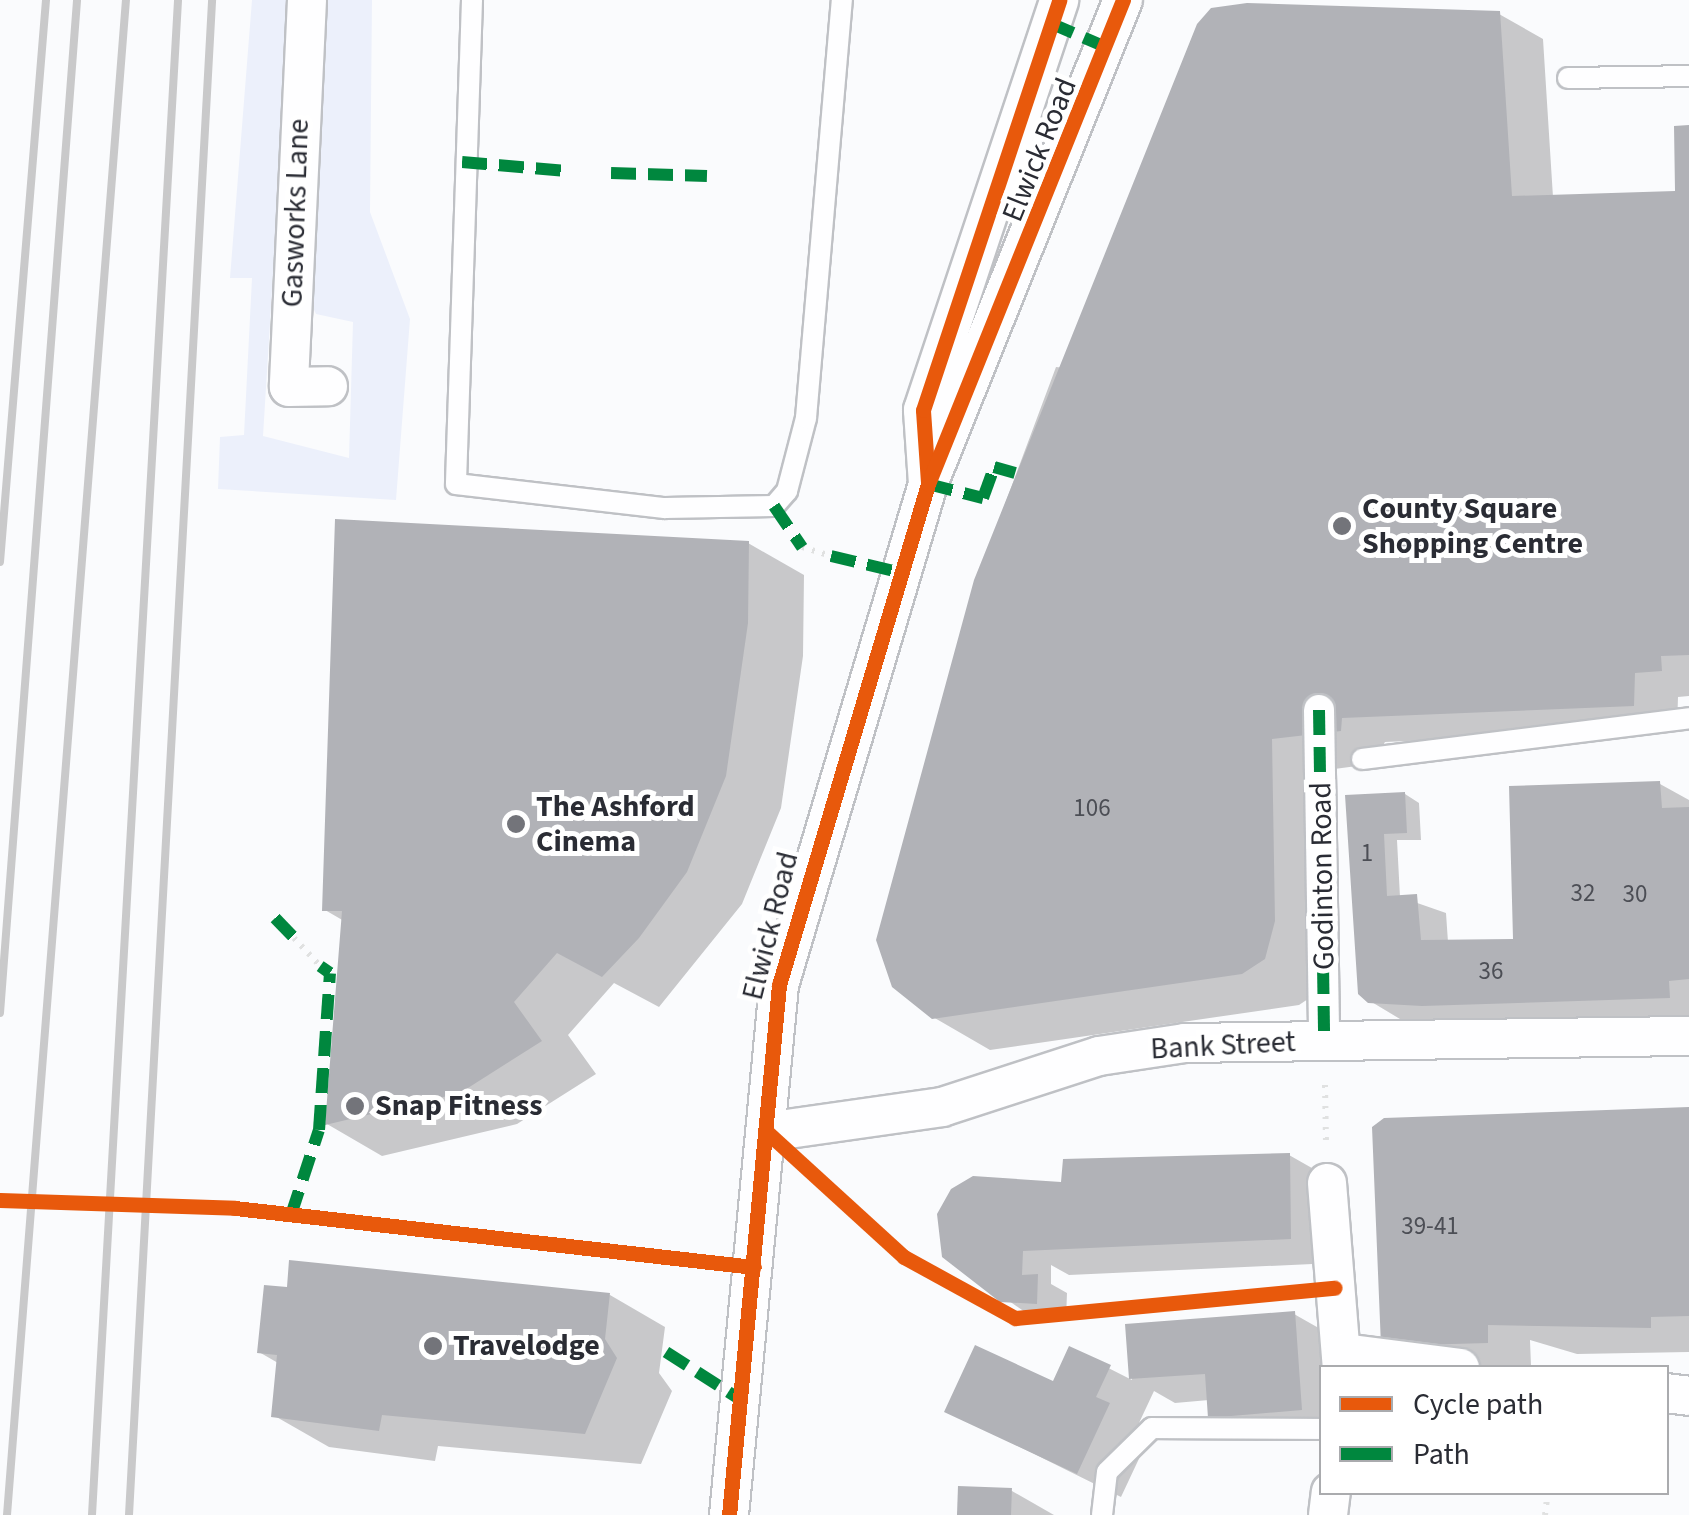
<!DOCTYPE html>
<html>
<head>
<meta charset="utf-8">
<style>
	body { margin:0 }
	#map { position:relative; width:1689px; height:1515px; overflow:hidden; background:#fafbfd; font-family:"Source Sans 3",sans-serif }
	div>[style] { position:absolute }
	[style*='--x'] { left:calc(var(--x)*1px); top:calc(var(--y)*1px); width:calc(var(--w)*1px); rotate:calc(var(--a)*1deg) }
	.green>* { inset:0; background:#ecf0fb }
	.shadow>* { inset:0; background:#0003 }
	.building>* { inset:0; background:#b1b2b7; transform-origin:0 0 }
	.path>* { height:6px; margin-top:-3px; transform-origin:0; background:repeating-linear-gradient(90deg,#e0e1e1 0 2.5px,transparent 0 10.5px) }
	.roads { filter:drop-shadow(2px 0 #bfc1c5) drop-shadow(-2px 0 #bfc1c5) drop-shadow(0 2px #bfc1c5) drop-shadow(0 -2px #bfc1c5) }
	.service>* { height:20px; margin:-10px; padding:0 10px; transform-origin:10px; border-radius:10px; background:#fefeff }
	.pedestrian>* { height:30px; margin:-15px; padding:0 15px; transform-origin:15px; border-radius:15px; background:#fefeff }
	.minor>* { height:38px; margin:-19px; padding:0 19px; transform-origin:19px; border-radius:19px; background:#fefeff }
	.rail>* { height:8px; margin:-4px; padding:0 4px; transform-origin:4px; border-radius:4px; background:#c9c9ca }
	.quiet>* { height:12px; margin-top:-6px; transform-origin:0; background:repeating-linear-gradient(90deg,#00873e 0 25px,transparent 0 37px) }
	.cycleway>* { height:15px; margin:-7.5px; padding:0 7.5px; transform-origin:7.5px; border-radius:7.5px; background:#e8590c }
	.dots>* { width:28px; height:28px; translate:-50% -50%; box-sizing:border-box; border:5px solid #fff; border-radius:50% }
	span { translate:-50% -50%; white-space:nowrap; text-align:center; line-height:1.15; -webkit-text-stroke:10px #fff; paint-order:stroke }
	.number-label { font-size:25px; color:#4c4e55 }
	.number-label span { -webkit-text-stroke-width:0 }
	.street-label { font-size:30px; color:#2a2c34 }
	.poi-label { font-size:30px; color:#2a2c34; font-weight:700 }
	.left { translate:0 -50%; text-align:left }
	.legend { position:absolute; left:1319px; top:1365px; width:350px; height:130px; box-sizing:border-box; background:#fff; border:2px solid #aaabae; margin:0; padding:12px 18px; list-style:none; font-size:30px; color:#2a2c34 }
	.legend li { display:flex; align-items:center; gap:20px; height:50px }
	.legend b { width:50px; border:2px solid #aaabae }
</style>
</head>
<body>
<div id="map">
	<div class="green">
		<div style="clip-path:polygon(252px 0,290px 0,263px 436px,349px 458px,353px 322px,316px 314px,304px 289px,324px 0,372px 0,370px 212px,410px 319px,396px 500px,218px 489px,220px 437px,244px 435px,252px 278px,230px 278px)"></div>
	</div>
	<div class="shadow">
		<div style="clip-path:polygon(1499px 14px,1543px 39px,1553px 197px,1678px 193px,1689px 128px,1689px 696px,1678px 697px,1677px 729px,1385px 742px,1372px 764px,1327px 770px,1320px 991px,1299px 1005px,990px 1050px,933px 1017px,977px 579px,1056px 367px,1066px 368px)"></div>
		<div style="clip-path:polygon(748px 543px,804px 575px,803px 656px,781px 808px,742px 904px,659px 1007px,614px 983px,568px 1035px,596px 1074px,517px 1124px,382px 1156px,327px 1124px,344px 921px,325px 910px)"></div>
		<div style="clip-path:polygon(1660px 784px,1689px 800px,1689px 1023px,1400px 1019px,1370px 1001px,1347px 798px,1405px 794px,1419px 803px,1421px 840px,1397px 840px,1400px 897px,1446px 913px,1448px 942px,1516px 941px)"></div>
		<div style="clip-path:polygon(1689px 1110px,1689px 1352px,1577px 1354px,1530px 1340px,1531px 1366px,1423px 1368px,1383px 1345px)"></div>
		<div style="clip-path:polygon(1289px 1155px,1333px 1180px,1334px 1263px,1069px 1275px,1051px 1265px,1051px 1284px,1067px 1293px,1066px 1320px,1032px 1317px,945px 1256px,1064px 1185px)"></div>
		<div style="clip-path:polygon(610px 1295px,665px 1327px,659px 1373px,672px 1391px,641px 1464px,438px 1446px,435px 1461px,329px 1447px,273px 1415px,278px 1363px,259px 1352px)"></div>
		<div style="clip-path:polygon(1294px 1314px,1338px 1339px,1340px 1368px,1322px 1368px,1322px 1436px,1254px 1441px,1210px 1416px,1209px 1400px,1175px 1403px,1154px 1391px,1139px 1423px,1152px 1431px,1121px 1497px,947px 1411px,1054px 1385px,1071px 1349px,1132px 1380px,1127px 1326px)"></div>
		<div style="clip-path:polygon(1012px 1491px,1054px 1515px,959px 1515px)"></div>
	</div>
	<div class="building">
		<div style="clip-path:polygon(1247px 3px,1500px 11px,1512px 196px,1675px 191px,1674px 126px,1689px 125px,1689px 655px,1661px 656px,1662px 671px,1635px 673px,1634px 706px,1342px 718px,1341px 731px,1272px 739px,1275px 921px,1265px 959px,1242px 974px,932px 1019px,892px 987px,876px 940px,974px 580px,1197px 24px,1211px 8px)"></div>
		<div style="clip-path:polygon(335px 519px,749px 541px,748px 623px,726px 776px,687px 872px,639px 938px,602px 977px,557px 953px,514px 1002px,542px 1041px,460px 1093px,325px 1125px,342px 911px,322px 911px)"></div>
		<div style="clip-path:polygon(1660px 781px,1662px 808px,1689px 807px,1689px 979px,1669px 981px,1670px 998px,1422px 1006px,1368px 1003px,1358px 994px,1345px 795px,1405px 792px,1407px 833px,1384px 834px,1387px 896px,1417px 894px,1421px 940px,1513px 939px,1509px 786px)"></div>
		<div style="clip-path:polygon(1689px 1107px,1689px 1316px,1651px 1317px,1651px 1328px,1488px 1325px,1488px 1343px,1381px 1346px,1372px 1127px,1384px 1118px)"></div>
		<div style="clip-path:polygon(1290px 1153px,1291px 1239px,1023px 1251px,1022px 1275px,1038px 1274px,1037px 1304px,1000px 1302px,942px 1257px,937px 1214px,951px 1189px,973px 1176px,1061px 1182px,1063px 1159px)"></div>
		<div style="clip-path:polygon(289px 1260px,610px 1293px,605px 1339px,617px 1358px,585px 1434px,382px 1415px,379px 1431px,271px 1417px,277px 1355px,257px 1353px,264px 1285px,287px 1287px)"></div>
		<div style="clip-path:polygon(1295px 1311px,1302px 1410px,1208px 1418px,1205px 1374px,1129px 1379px,1125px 1324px)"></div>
		<div style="clip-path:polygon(975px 1345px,1053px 1381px,1069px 1346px,1111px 1365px,1096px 1397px,1110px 1403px,1077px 1474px,944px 1412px)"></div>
		<div style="left:958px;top:1486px;width:54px;height:29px;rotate:2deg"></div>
	</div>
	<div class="path">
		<div style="--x:802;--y:547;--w:30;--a:17"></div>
		<div style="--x:294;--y:938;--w:38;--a:47"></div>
		<div style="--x:1325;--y:1085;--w:57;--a:89"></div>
		<div style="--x:1545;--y:1515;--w:23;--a:-83"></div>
	</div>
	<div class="roads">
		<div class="service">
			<div style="--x:472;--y:0;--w:484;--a:91.9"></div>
			<div style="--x:456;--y:484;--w:210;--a:6.6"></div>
			<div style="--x:665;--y:508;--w:109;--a:-1.1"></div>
			<div style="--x:774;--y:506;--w:20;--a:-49"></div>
			<div style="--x:787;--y:491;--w:75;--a:-75.4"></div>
			<div style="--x:806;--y:418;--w:420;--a:-85.1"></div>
			<div style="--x:1568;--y:78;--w:121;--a:-0.9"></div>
			<div style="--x:1362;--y:759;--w:330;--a:-7.1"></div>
			<div style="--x:1102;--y:1515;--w:43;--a:-83.4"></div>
			<div style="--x:1107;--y:1472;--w:63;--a:-44.4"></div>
			<div style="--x:1152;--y:1428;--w:170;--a:0.3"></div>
		</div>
		<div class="pedestrian">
			<div style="--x:1319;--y:710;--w:332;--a:89.1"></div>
		</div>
		<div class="minor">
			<div style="--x:307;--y:0;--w:387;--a:92.7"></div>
			<div style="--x:289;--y:387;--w:39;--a:-1"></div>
			<div style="--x:928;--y:484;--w:74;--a:-93.9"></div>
			<div style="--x:923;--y:410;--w:432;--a:-71.6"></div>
			<div style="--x:767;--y:1132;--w:177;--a:-8.1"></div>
			<div style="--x:942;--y:1107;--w:165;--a:-18"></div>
			<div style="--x:1099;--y:1056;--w:87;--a:-8.6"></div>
			<div style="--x:1185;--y:1043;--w:504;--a:-0.8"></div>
			<div style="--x:1327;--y:1183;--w:186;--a:85.4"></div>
			<div style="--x:1343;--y:1353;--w:118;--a:7.3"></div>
			<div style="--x:1666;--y:1393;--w:23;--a:7"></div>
			<div style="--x:729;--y:1515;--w:532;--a:-84.61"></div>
			<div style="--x:779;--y:985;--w:523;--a:-73.44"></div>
			<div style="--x:928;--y:484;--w:522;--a:-68.06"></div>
			<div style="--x:1328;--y:1515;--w:23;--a:-83"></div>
		</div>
	</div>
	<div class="rail">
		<div style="--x:0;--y:562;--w:564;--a:-85.32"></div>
		<div style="--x:0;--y:1013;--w:1016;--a:-85.65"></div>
		<div style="--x:7;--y:1515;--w:1520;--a:-85.51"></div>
		<div style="--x:92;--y:1515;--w:1517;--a:-86.75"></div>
		<div style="--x:129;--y:1515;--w:1517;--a:-86.86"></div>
	</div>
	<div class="quiet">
		<div style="--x:1050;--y:23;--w:65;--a:23.4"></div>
		<div style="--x:462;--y:162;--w:105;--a:4.9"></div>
		<div style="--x:611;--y:173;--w:96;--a:1.8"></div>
		<div style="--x:928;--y:484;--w:57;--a:14.3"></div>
		<div style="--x:983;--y:498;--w:33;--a:-70"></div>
		<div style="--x:994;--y:467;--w:22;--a:16"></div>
		<div style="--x:774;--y:506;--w:50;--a:55.7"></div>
		<div style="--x:831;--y:556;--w:69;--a:13.4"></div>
		<div style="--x:1319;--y:710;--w:332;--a:89.1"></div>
		<div style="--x:275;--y:918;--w:28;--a:46"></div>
		<div style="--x:291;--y:1215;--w:89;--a:-71.8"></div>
		<div style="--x:319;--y:1130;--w:157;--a:-86"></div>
		<div style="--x:330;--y:973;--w:12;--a:-145"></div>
		<div style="--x:666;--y:1352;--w:89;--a:32.6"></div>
	</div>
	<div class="cycleway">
		<div style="--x:928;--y:482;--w:72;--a:-94"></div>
		<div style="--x:923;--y:410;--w:432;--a:-71.6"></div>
		<div style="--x:767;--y:1132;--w:185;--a:42.4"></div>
		<div style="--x:904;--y:1257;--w:127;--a:28.8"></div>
		<div style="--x:1015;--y:1318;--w:321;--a:-5.4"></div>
		<div style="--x:0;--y:1200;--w:235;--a:1.9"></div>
		<div style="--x:235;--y:1208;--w:522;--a:6.49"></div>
		<div style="--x:729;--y:1515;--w:532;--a:-84.61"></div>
		<div style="--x:779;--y:985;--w:523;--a:-73.44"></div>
		<div style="--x:928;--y:484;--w:522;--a:-68.06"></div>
	</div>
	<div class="dots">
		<div style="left:1342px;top:526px;background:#73747a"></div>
		<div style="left:516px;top:824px;background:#73747a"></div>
		<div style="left:355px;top:1106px;background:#73747a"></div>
		<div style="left:433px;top:1346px;background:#73747a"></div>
	</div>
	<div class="number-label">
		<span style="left:1092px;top:808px">106</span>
		<span style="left:1367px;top:853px">1</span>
		<span style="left:1583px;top:893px">32</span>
		<span style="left:1635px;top:894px">30</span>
		<span style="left:1491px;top:971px">36</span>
		<span style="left:1430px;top:1226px">39-41</span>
	</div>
	<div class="street-label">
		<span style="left:1040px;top:150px;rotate:-68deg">Elwick Road</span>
		<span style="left:296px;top:213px;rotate:-88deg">Gasworks Lane</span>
		<span style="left:1323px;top:876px;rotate:-91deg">Godinton Road</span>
		<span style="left:771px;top:926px;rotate:-76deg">Elwick Road</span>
		<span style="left:1223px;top:1046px;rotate:-3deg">Bank Street</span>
	</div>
	<div class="poi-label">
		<span class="left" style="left:1362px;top:526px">County Square<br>Shopping Centre</span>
		<span class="left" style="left:536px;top:824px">The Ashford<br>Cinema</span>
		<span class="left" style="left:375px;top:1106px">Snap Fitness</span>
		<span class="left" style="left:453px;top:1346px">Travelodge</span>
	</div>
	<ul class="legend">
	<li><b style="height:12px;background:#e8590c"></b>Cycle path</li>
	<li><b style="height:12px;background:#00873e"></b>Path</li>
	</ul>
</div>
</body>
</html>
